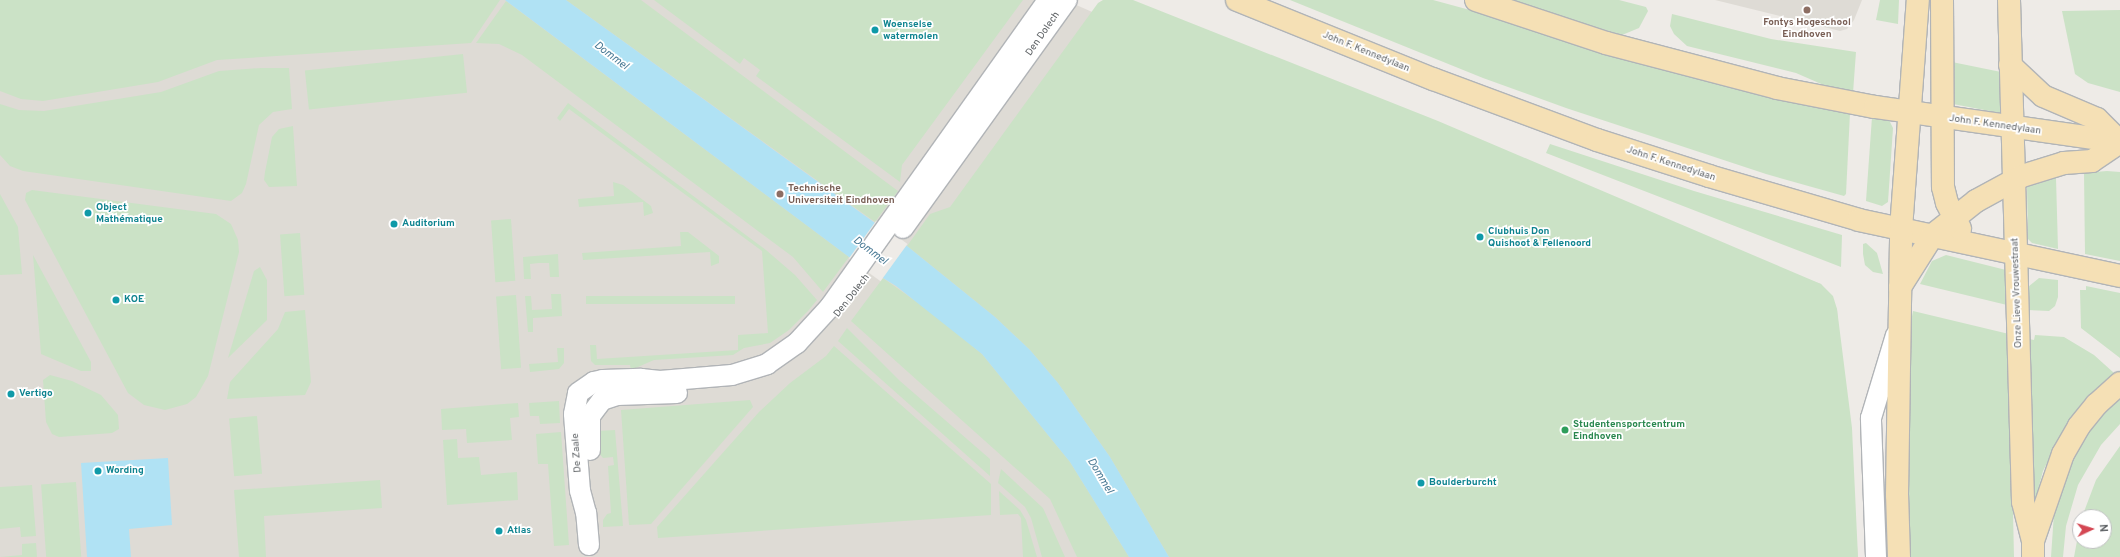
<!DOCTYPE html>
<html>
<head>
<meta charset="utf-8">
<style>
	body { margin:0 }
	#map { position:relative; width:2120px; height:557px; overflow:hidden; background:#eeebe7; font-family:Overpass,sans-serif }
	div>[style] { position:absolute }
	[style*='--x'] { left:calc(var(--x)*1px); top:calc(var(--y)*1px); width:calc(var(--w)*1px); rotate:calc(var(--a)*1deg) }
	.education>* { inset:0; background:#dedbd5 }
	.green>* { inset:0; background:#cbe2c6; transform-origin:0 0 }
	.water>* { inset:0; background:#b0e2f4 }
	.pier>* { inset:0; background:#eeebe7; transform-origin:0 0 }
	.roads { filter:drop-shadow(1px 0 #b1b4b7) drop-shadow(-1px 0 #b1b4b7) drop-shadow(0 1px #b1b4b7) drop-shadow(0 -1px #b1b4b7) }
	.minor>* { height:20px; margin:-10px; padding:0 10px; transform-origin:10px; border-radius:10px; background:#fff }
	.major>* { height:22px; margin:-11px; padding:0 11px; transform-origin:11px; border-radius:11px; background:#f5e0b5 }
	.dots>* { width:11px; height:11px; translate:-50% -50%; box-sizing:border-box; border:2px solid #fff; border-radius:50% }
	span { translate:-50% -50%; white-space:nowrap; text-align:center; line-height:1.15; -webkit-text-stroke:3.5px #fff; paint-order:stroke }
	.education-label { font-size:10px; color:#785e54; font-weight:700 }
	.left { translate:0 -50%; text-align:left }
	.culture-label { font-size:10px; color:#0d838f; font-weight:700 }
	.street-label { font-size:10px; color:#5e6265 }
	.leisure-label { font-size:10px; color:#27864d; font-weight:700 }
	.water-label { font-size:11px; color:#487994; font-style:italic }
	.north { position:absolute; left:2072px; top:509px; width:40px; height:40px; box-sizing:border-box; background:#fff; border:1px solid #bfc0c1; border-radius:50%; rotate:86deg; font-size:11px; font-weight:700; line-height:16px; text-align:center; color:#5e6265 }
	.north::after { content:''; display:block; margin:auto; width:14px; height:18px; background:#d44753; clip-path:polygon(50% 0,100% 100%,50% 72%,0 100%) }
</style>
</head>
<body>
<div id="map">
	<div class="education">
		<div style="clip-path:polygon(0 0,1065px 0,1301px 104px,1821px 284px,1837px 309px,1858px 557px,0 557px)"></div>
		<div style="clip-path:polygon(1715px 0,1862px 0,1854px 20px,1847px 29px,1840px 31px)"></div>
	</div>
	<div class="green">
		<div style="clip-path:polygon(0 0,500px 0,471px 43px,217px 60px,158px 82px,43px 101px,21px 99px,0 91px)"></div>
		<div style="clip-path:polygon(566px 0,641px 0,898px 191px,875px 222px)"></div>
		<div style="clip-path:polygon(654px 0,1023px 0,902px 165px,900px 182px,756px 76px,760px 70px,744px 58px,740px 64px)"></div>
		<div style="clip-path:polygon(1103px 0,1133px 0,1438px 121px,1821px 284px,1833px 296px,1837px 309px,1852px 428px,1858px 557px,1169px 557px,1110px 457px,1058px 383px,1030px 350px,995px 317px,907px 246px,930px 214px,950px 207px,1098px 3px)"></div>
		<div style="clip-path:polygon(1290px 0,1433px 0,1850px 113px,1846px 194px,1844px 196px,1766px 174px,1566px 108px,1483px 78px)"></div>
		<div style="clip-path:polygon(1505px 0,1619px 0,1646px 7px,1648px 11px,1639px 28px,1622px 35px)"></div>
		<div style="clip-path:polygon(1880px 0,1899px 0,1898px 24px,1876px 20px)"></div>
		<div style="clip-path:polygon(506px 1px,849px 257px,823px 292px,793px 257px,522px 55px,499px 44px,476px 43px)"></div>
		<div style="clip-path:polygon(2120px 10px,2120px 92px,2088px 83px,2075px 74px,2062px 11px)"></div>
		<div style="clip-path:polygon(1672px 14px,1771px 39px,1856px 52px,1853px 93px,1835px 90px,1796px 73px,1687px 46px,1674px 34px,1670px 26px)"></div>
		<div style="left:463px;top:54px;width:39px;height:159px;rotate:84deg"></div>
		<div style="clip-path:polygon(1952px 62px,2001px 72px,2000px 113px,1953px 104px)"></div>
		<div style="clip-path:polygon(261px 68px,289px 68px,292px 109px,273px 112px,259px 125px,246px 184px,242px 193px,231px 201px,23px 171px,10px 166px,0 155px,0 104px,19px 110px,44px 111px,161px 92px,219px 71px)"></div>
		<div style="clip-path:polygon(568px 103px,766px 250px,795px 275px,817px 300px,808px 311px,789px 330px,770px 343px,744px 348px,733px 355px,654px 360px,631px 370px,630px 365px,595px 365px,591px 361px,590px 345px,596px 345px,597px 359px,738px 350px,738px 335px,768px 333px,762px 251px,569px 109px,560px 121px,557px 118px)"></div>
		<div style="clip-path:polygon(1872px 117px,1889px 120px,1893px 128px,1888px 202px,1882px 206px,1866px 201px)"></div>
		<div style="clip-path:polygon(293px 126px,297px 186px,269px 187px,264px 180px,265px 172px,272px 137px,279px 129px)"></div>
		<div style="clip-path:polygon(1550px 144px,1694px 191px,1842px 235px,1841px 267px,1546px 153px)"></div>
		<div style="clip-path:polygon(2107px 171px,2120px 172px,2120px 261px,2085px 254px,2084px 173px)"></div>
		<div style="clip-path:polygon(2056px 178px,2058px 249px,2032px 243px,2028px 239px,2027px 187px)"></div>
		<div style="clip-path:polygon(613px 182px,623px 185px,651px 206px,653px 213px,644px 216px,643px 202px,579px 207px,578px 199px,614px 196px)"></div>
		<div style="clip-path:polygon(32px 190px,216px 214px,231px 224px,238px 240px,239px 252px,208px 376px,196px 397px,187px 404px,165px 410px,144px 405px,128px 393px,25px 200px,26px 193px)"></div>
		<div style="clip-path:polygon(0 194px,18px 227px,22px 274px,0 275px)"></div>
		<div style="left:511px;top:219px;width:62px;height:20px;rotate:86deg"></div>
		<div style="clip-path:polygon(680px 232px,688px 232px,719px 256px,719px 263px,711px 266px,710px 252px,583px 260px,582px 253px,681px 246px)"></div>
		<div style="left:300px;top:233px;width:62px;height:20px;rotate:86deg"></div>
		<div style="clip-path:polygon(1866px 243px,1877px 253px,1883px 274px,1873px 272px,1865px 265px,1863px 254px,1863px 244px)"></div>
		<div style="clip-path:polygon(558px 254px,559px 277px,550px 277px,549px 263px,539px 263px,530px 264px,531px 279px,524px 279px,523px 257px)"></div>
		<div style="clip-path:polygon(33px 255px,91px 362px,91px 371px,81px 371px,41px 354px)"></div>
		<div style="clip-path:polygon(1946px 255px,2006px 270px,2007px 305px,1920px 284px,1932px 261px)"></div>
		<div style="clip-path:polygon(260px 267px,267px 280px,267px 320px,228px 358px,254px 271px)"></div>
		<div style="clip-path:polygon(883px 278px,935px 315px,982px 354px,1070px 462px,1129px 557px,1077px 557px,1050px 499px,851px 321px)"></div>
		<div style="clip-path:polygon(2039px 278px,2058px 280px,2058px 297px,2055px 306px,2049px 311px,2027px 310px,2028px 287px)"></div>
		<div style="clip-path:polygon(2086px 286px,2120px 293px,2120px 358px,2081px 328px,2080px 290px,2086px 290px)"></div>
		<div style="clip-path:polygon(551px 294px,561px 294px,562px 316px,533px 318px,533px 332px,528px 332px,525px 296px,531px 296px,532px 310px,552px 309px)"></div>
		<div style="left:516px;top:295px;width:73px;height:20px;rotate:86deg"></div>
		<div style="left:735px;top:296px;width:8px;height:149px;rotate:90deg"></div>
		<div style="clip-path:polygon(305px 310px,311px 382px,305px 395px,227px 399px,230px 382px,278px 329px,285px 312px)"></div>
		<div style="clip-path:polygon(1913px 311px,2009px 334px,2014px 557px,1910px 557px,1907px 478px,1909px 332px)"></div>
		<div style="clip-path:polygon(847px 328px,900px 381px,990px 459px,990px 476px,838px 341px)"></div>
		<div style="clip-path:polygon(2035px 335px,2064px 337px,2094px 355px,2114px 373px,2084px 403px,2064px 429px,2043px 471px,2036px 497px,2032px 497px,2029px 339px,2034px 340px)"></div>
		<div style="clip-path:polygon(834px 346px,991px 484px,991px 515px,658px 538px,657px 527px,759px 412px,790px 383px,826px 356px)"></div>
		<div style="clip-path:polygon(557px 348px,564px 348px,564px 363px,559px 369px,530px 372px,529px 364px,558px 362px)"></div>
		<div style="clip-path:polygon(50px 375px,72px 381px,101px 395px,118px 415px,119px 429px,112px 433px,59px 437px,52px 434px,46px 422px,43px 380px)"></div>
		<div style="clip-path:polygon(2120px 396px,2120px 424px,2101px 445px,2078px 485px,2066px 526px,2063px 557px,2051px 557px,2054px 513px,2072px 459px,2092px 425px)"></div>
		<div style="clip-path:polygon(750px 400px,753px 407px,651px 524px,629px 525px,621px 410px)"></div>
		<div style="clip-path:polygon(559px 401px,560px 423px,540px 424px,539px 416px,530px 416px,529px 403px)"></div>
		<div style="clip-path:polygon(518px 403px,519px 417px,510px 418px,512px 440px,467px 443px,466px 429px,442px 430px,441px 409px)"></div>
		<div style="left:257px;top:416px;width:58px;height:28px;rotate:85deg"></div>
		<div style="clip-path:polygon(615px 430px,623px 526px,603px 527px,603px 520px,607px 514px,611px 513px,608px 466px,614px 465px,613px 457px,603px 458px,598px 452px,597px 431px)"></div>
		<div style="clip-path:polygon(561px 432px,569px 545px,554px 546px,548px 464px,538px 464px,536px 434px)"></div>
		<div style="clip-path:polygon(457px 439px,458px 458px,479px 457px,481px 475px,517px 472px,518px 500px,447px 505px,443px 440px)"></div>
		<div style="clip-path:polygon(2120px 446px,2120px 557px,2074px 557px,2080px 525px,2080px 541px,2104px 541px,2104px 517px,2082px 517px,2096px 480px)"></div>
		<div style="clip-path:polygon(1001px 469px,1043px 508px,1065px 557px,1042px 557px,1031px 518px,1025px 507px,998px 483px)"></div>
		<div style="clip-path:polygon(380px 480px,382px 508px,264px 516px,266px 557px,239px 557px,234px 490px)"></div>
		<div style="left:76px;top:482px;width:75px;height:35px;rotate:86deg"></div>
		<div style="clip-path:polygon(32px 485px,36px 536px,21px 537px,20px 527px,0 529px,0 487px)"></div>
		<div style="clip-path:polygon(999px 491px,1020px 510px,1026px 520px,1037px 557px,1023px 557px,1021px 518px,1018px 514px,1000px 515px)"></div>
		<div style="clip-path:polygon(36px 543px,37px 557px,0 557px,22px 555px,22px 544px)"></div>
	</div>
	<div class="water">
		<div style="clip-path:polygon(505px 0,566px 0,907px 246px,995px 317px,1030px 350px,1058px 383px,1110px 457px,1169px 557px,1129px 557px,1070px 462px,982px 354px,896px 286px,849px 257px)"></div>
		<div style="clip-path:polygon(168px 458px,172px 525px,129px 529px,131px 557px,87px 557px,81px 463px)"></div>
	</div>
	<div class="pier">
		<div style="left:876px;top:221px;width:39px;height:46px;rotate:36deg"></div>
	</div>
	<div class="roads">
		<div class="minor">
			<div style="--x:903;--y:228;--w:281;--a:-54.3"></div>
			<div style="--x:590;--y:450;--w:34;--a:-90"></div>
			<div style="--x:590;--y:416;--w:20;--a:-53"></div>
			<div style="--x:602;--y:400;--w:16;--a:-18"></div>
			<div style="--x:617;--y:395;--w:60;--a:-1.9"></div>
			<div style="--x:589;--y:545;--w:32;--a:-95"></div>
			<div style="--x:586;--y:513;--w:23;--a:-105"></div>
			<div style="--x:580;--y:491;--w:77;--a:-94.5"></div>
			<div style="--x:574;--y:414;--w:21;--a:-79"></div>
			<div style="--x:578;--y:393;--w:19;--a:-35"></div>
			<div style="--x:594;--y:382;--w:9;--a:-13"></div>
			<div style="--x:603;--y:380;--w:38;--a:-2"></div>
			<div style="--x:641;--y:379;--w:19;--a:6"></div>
			<div style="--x:660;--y:381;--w:72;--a:-4.8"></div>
			<div style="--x:732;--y:375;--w:37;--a:-17"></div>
			<div style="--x:767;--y:364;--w:37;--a:-35"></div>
			<div style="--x:797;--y:343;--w:49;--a:-47.5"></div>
			<div style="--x:830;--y:307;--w:377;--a:-54.6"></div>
			<div style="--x:1876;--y:557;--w:139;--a:-92.1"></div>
			<div style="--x:1871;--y:418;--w:87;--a:-73.2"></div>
		</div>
		<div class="major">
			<div style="--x:1237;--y:0;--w:211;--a:22"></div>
			<div style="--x:1433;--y:79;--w:175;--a:20.4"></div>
			<div style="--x:1597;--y:140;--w:118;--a:17.8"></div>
			<div style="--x:1709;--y:176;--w:156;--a:16.3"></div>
			<div style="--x:1859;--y:220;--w:267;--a:12.1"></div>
			<div style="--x:1476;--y:0;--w:137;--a:18.3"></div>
			<div style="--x:1606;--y:43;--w:177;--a:14.7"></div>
			<div style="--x:1777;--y:88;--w:100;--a:11"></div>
			<div style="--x:1875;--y:107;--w:247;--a:8.1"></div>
			<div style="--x:1942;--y:0;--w:187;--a:89.7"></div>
			<div style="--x:1943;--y:187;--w:16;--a:76"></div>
			<div style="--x:1947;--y:203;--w:29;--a:63"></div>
			<div style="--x:2009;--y:0;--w:502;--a:88.4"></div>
			<div style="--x:2023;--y:502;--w:40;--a:75.6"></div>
			<div style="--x:2033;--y:541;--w:16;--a:90"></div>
			<div style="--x:2010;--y:65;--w:45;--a:43.2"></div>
			<div style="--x:2043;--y:96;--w:59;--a:23.1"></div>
			<div style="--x:2097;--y:119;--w:33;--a:45"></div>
			<div style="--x:1900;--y:287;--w:62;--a:-57.6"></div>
			<div style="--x:1933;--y:235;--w:55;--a:-38.3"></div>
			<div style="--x:1976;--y:201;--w:52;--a:-28.5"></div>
			<div style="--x:2022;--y:176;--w:44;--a:-17.2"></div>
			<div style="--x:2064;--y:163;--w:28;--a:-4"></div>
			<div style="--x:2092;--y:161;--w:34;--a:-34"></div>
			<div style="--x:2033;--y:541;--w:92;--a:-71"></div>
			<div style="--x:2063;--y:454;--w:32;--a:-60"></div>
			<div style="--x:2079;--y:426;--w:28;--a:-51"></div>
			<div style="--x:2097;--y:404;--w:31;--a:-42"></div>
			<div style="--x:1899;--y:557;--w:62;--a:-91.8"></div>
			<div style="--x:1897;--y:495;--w:266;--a:-89.1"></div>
			<div style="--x:1901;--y:229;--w:230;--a:-85.8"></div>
		</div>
	</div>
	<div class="dots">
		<div style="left:1807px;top:10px;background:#8d6e63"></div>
		<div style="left:875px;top:30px;background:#0f9aa8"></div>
		<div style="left:780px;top:194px;background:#8d6e63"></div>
		<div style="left:88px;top:213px;background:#0f9aa8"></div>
		<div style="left:394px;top:224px;background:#0f9aa8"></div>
		<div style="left:1480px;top:237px;background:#0f9aa8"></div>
		<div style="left:116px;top:300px;background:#0f9aa8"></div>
		<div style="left:11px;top:394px;background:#0f9aa8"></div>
		<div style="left:1565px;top:430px;background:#2e9e5b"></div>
		<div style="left:98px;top:471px;background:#0f9aa8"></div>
		<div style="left:1421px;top:483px;background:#0f9aa8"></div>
		<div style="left:499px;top:531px;background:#0f9aa8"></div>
	</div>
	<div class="education-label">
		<span style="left:1807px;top:28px">Fontys Hogeschool<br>Eindhoven</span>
		<span class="left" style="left:788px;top:194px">Technische<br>Universiteit Eindhoven</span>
	</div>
	<div class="culture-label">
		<span class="left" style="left:883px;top:30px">Woenselse<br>watermolen</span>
		<span class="left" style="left:96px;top:213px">Object<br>Mathématique</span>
		<span class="left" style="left:402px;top:224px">Auditorium</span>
		<span class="left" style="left:1488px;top:237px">Clubhuis Don<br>Quishoot &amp; Fellenoord</span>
		<span class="left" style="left:124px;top:300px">KOE</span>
		<span class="left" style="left:19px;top:394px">Vertigo</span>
		<span class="left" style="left:106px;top:471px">Wording</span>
		<span class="left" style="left:1429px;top:483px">Boulderburcht</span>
		<span class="left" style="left:507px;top:531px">Atlas</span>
	</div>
	<div class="street-label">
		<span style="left:1043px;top:34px;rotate:-55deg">Den Dolech</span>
		<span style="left:1366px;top:52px;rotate:22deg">John F. Kennedylaan</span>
		<span style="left:1995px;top:125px;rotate:8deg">John F. Kennedylaan</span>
		<span style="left:1671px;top:164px;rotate:18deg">John F. Kennedylaan</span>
		<span style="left:2017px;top:293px;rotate:-92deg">Onze Lieve Vrouwestraat</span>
		<span style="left:852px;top:296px;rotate:-52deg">Den Dolech</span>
		<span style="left:577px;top:453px;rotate:-94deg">De Zaale</span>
	</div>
	<div class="leisure-label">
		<span class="left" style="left:1573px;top:430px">Studentensportcentrum<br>Eindhoven</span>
	</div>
	<div class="water-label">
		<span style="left:611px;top:56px;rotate:37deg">Dommel</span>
		<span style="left:870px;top:251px;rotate:37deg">Dommel</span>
		<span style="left:1100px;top:476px;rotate:59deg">Dommel</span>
	</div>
	<div class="north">N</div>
</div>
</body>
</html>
